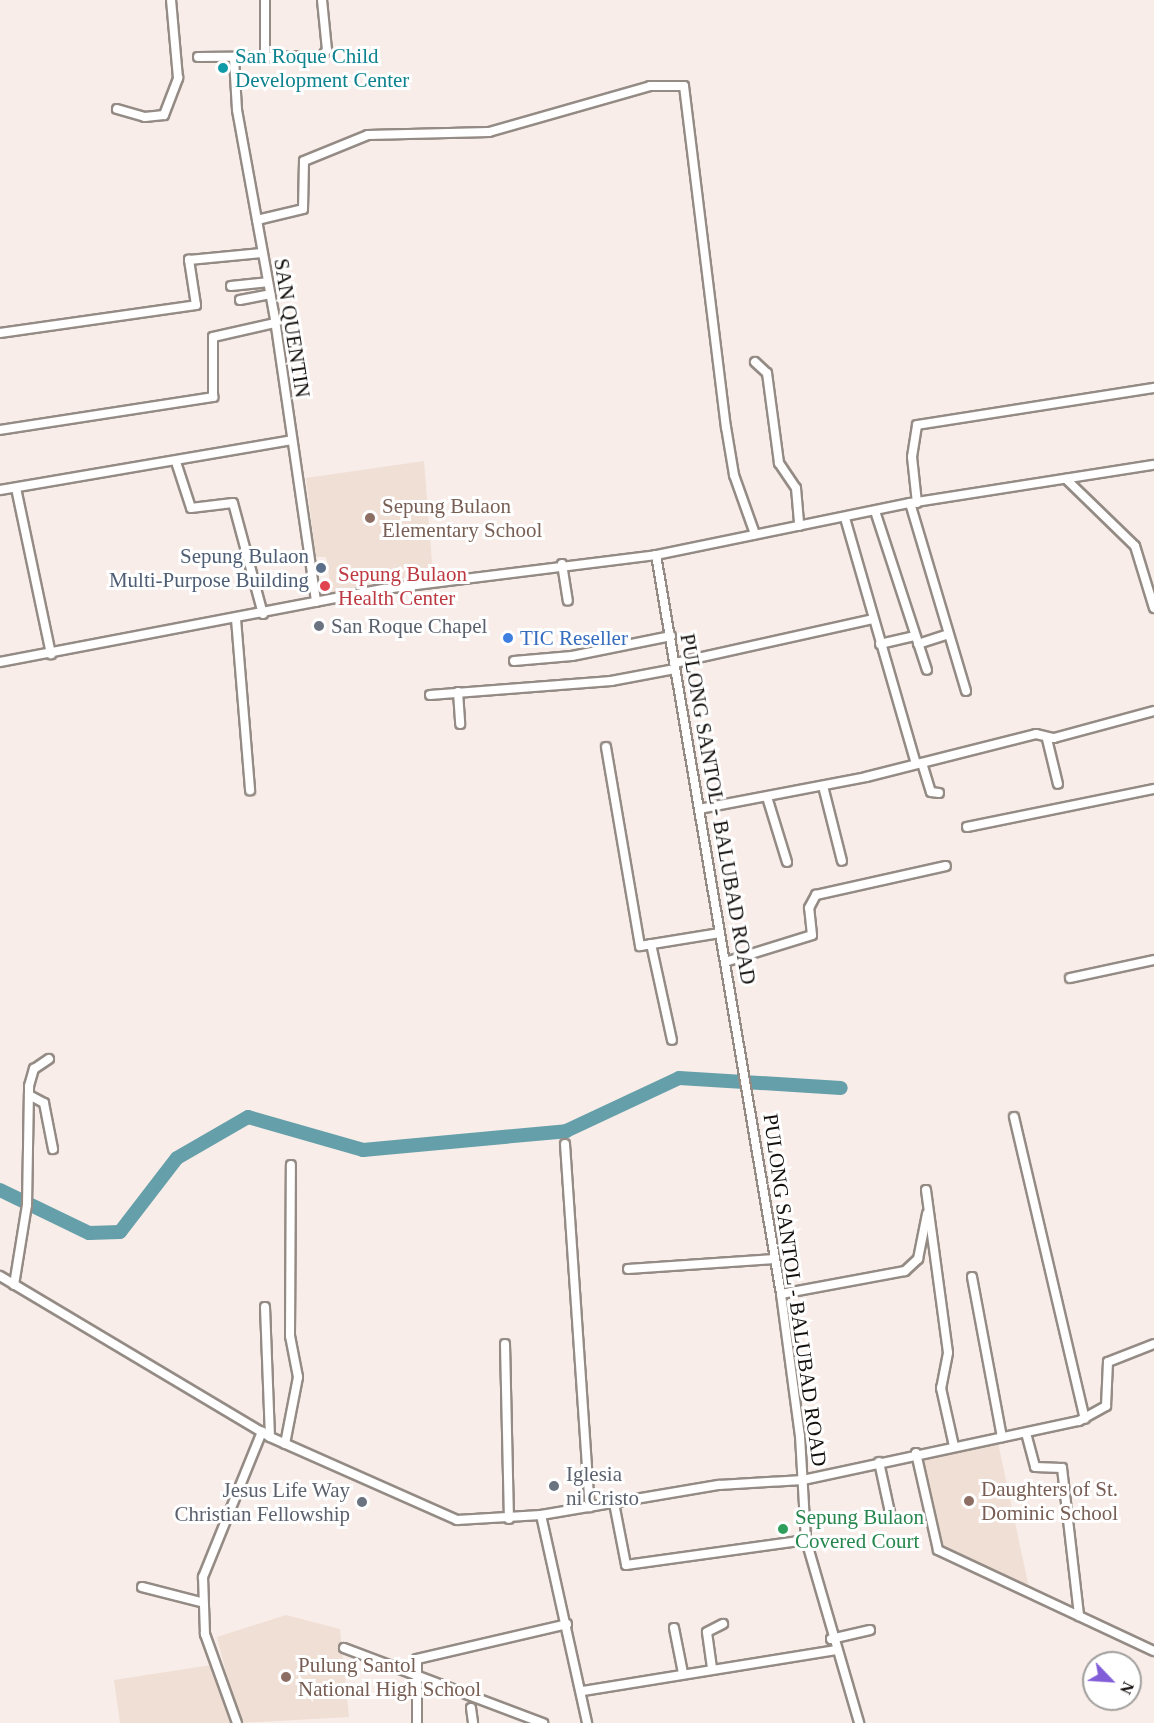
<!DOCTYPE html>
<html>
<head>
<meta charset="utf-8">
<style>
	body { margin:0 }
	#map { position:relative; width:1154px; height:1723px; overflow:hidden; background:#f8ede8; font-family:Georgia,serif }
	div>[style] { position:absolute }
	[style*='--x'] { left:calc(var(--x)*1px); top:calc(var(--y)*1px); width:calc(var(--w)*1px); rotate:calc(var(--a)*1deg) }
	.built>* { inset:0; background:#f0dfd5 }
	.river>* { height:14px; margin:-7px; padding:0 7px; transform-origin:7px; border-radius:7px; background:#659faa }
	.roads { filter:drop-shadow(2px 0 #948b85) drop-shadow(-2px 0 #948b85) drop-shadow(0 2px #948b85) drop-shadow(0 -2px #948b85) }
	.minor>* { height:8px; margin:-4px; padding:0 4px; transform-origin:4px; border-radius:4px; background:#fff }
	.dots>* { width:16px; height:16px; translate:-50% -50%; box-sizing:border-box; border:3px solid #fff; border-radius:50% }
	span { translate:-50% -50%; white-space:nowrap; text-align:center; line-height:1.15; -webkit-text-stroke:6px #fff; paint-order:stroke }
	.culture-label { font-size:21px; color:#0d838f }
	.left { translate:0 -50%; text-align:left }
	.street-label { font-size:21px; color:#130f0d }
	.education-label { font-size:21px; color:#785e54 }
	.service-label { font-size:21px; color:#4e5e75 }
	.right { translate:-100% -50%; text-align:right }
	.health-label { font-size:21px; color:#be3a42 }
	.worship-label { font-size:21px; color:#5b616d }
	.shop-label { font-size:21px; color:#366cbe }
	.leisure-label { font-size:21px; color:#27864d }
	.north { position:absolute; left:1082px; top:1651px; width:60px; height:60px; box-sizing:border-box; background:#fff; border:2px solid #a19f9e; border-radius:50%; rotate:115deg; font-size:16px; font-weight:700; line-height:24px; text-align:center; color:#130f0d }
	.north::after { content:''; display:block; margin:auto; width:21px; height:27px; background:#815dd8; clip-path:polygon(50% 0,100% 100%,50% 72%,0 100%) }
</style>
</head>
<body>
<div id="map">
	<div class="built">
		<div style="clip-path:polygon(424px 461px,433px 575px,332px 594px,326px 557px,316px 557px,306px 478px)"></div>
		<div style="clip-path:polygon(998px 1443px,1029px 1588px,935px 1544px,920px 1458px)"></div>
		<div style="clip-path:polygon(286px 1615px,340px 1629px,349px 1717px,239px 1723px,217px 1637px)"></div>
		<div style="clip-path:polygon(218px 1664px,236px 1723px,120px 1723px,114px 1680px)"></div>
	</div>
	<div class="river">
		<div style="--x:0;--y:1190;--w:99;--a:25.8"></div>
		<div style="--x:89;--y:1233;--w:31;--a:-2"></div>
		<div style="--x:120;--y:1232;--w:93;--a:-52.4"></div>
		<div style="--x:177;--y:1158;--w:82;--a:-30"></div>
		<div style="--x:248;--y:1117;--w:120;--a:16"></div>
		<div style="--x:363;--y:1150;--w:204;--a:-5.3"></div>
		<div style="--x:566;--y:1131;--w:125;--a:-25.1"></div>
		<div style="--x:679;--y:1078;--w:162;--a:3.5"></div>
	</div>
	<div class="roads">
		<div class="minor">
			<div style="--x:265;--y:0;--w:59;--a:90"></div>
			<div style="--x:198;--y:57;--w:124;--a:-0.5"></div>
			<div style="--x:322;--y:56;--w:8;--a:-50"></div>
			<div style="--x:327;--y:50;--w:50;--a:-95.7"></div>
			<div style="--x:234;--y:59;--w:51;--a:86.6"></div>
			<div style="--x:237;--y:110;--w:206;--a:79.7"></div>
			<div style="--x:274;--y:313;--w:292;--a:81.7"></div>
			<div style="--x:117;--y:109;--w:29;--a:16"></div>
			<div style="--x:145;--y:117;--w:19;--a:-6"></div>
			<div style="--x:164;--y:115;--w:40;--a:-69"></div>
			<div style="--x:178;--y:78;--w:78;--a:-95.1"></div>
			<div style="--x:257;--y:220;--w:47;--a:-13.4"></div>
			<div style="--x:303;--y:209;--w:48;--a:-88.8"></div>
			<div style="--x:304;--y:161;--w:69;--a:-22.1"></div>
			<div style="--x:368;--y:135;--w:121;--a:-1.4"></div>
			<div style="--x:489;--y:132;--w:167;--a:-15.9"></div>
			<div style="--x:650;--y:86;--w:34;--a:0"></div>
			<div style="--x:684;--y:86;--w:344;--a:83"></div>
			<div style="--x:726;--y:427;--w:49;--a:80.5"></div>
			<div style="--x:734;--y:475;--w:63;--a:70.4"></div>
			<div style="--x:231;--y:286;--w:36;--a:-6"></div>
			<div style="--x:240;--y:300;--w:31;--a:-11"></div>
			<div style="--x:0;--y:333;--w:198;--a:-8.1"></div>
			<div style="--x:196;--y:305;--w:46;--a:-98.8"></div>
			<div style="--x:189;--y:260;--w:73;--a:-5.5"></div>
			<div style="--x:755;--y:362;--w:16;--a:43"></div>
			<div style="--x:767;--y:373;--w:91;--a:82.4"></div>
			<div style="--x:779;--y:463;--w:30;--a:56"></div>
			<div style="--x:796;--y:488;--w:38;--a:85"></div>
			<div style="--x:0;--y:430;--w:216;--a:-8.8"></div>
			<div style="--x:213;--y:397;--w:60;--a:-90"></div>
			<div style="--x:213;--y:337;--w:64;--a:-12.7"></div>
			<div style="--x:176;--y:462;--w:48;--a:71.9"></div>
			<div style="--x:191;--y:508;--w:42;--a:-6.8"></div>
			<div style="--x:233;--y:503;--w:115;--a:74.9"></div>
			<div style="--x:1066;--y:479;--w:96;--a:44.2"></div>
			<div style="--x:1135;--y:546;--w:65;--a:73"></div>
			<div style="--x:16;--y:488;--w:170;--a:78.1"></div>
			<div style="--x:0;--y:490;--w:295;--a:-9.7"></div>
			<div style="--x:910;--y:503;--w:196;--a:73.4"></div>
			<div style="--x:917;--y:503;--w:46;--a:-96.2"></div>
			<div style="--x:912;--y:457;--w:32;--a:-81"></div>
			<div style="--x:917;--y:425;--w:240;--a:-8.9"></div>
			<div style="--x:875;--y:511;--w:167;--a:71.9"></div>
			<div style="--x:845;--y:518;--w:256;--a:73.9"></div>
			<div style="--x:656;--y:555;--w:749;--a:80.4"></div>
			<div style="--x:781;--y:1294;--w:143;--a:82.4"></div>
			<div style="--x:800;--y:1436;--w:104;--a:86.7"></div>
			<div style="--x:806;--y:1540;--w:191;--a:73.8"></div>
			<div style="--x:562;--y:564;--w:37;--a:81"></div>
			<div style="--x:236;--y:619;--w:172;--a:85.3"></div>
			<div style="--x:880;--y:644;--w:36;--a:-13"></div>
			<div style="--x:918;--y:644;--w:32;--a:-18"></div>
			<div style="--x:514;--y:661;--w:58;--a:-4.9"></div>
			<div style="--x:572;--y:656;--w:101;--a:-11.4"></div>
			<div style="--x:0;--y:662;--w:391;--a:-10.8"></div>
			<div style="--x:384;--y:589;--w:274;--a:-7.1"></div>
			<div style="--x:656;--y:555;--w:259;--a:-11.6"></div>
			<div style="--x:910;--y:503;--w:247;--a:-8.9"></div>
			<div style="--x:675;--y:663;--w:203;--a:-12.5"></div>
			<div style="--x:458;--y:692;--w:32;--a:86"></div>
			<div style="--x:430;--y:695;--w:182;--a:-4.4"></div>
			<div style="--x:611;--y:681;--w:65;--a:-10.6"></div>
			<div style="--x:1047;--y:739;--w:46;--a:76.3"></div>
			<div style="--x:606;--y:747;--w:202;--a:80.3"></div>
			<div style="--x:640;--y:946;--w:81;--a:-9.2"></div>
			<div style="--x:922;--y:763;--w:30;--a:73"></div>
			<div style="--x:931;--y:792;--w:8;--a:7"></div>
			<div style="--x:823;--y:786;--w:77;--a:75.8"></div>
			<div style="--x:767;--y:797;--w:68;--a:72.9"></div>
			<div style="--x:699;--y:809;--w:170;--a:-10.8"></div>
			<div style="--x:866;--y:777;--w:175;--a:-14.2"></div>
			<div style="--x:1036;--y:734;--w:18;--a:13"></div>
			<div style="--x:1054;--y:738;--w:104;--a:-15.1"></div>
			<div style="--x:967;--y:827;--w:191;--a:-11.5"></div>
			<div style="--x:651;--y:944;--w:98;--a:77.7"></div>
			<div style="--x:725;--y:962;--w:91;--a:-17.2"></div>
			<div style="--x:812;--y:935;--w:27;--a:-96"></div>
			<div style="--x:809;--y:908;--w:15;--a:-62"></div>
			<div style="--x:816;--y:895;--w:133;--a:-12.6"></div>
			<div style="--x:1070;--y:978;--w:86;--a:-12.1"></div>
			<div style="--x:29;--y:1095;--w:17;--a:28"></div>
			<div style="--x:44;--y:1103;--w:47;--a:78.9"></div>
			<div style="--x:1014;--y:1117;--w:310;--a:76.8"></div>
			<div style="--x:565;--y:1144;--w:364;--a:86.1"></div>
			<div style="--x:926;--y:1190;--w:164;--a:82.3"></div>
			<div style="--x:948;--y:1353;--w:36;--a:101"></div>
			<div style="--x:941;--y:1388;--w:59;--a:77.4"></div>
			<div style="--x:628;--y:1269;--w:147;--a:-3.9"></div>
			<div style="--x:0;--y:1276;--w:314;--a:30.8"></div>
			<div style="--x:270;--y:1437;--w:205;--a:23.9"></div>
			<div style="--x:457;--y:1520;--w:84;--a:-3.4"></div>
			<div style="--x:541;--y:1515;--w:181;--a:-9.6"></div>
			<div style="--x:719;--y:1485;--w:84;--a:-3.4"></div>
			<div style="--x:803;--y:1480;--w:282;--a:-12.1"></div>
			<div style="--x:1079;--y:1421;--w:31;--a:-29"></div>
			<div style="--x:1106;--y:1406;--w:44;--a:-87.4"></div>
			<div style="--x:1108;--y:1362;--w:49;--a:-21.4"></div>
			<div style="--x:972;--y:1277;--w:163;--a:79.4"></div>
			<div style="--x:14;--y:1285;--w:81;--a:-80.8"></div>
			<div style="--x:27;--y:1205;--w:119;--a:-89"></div>
			<div style="--x:29;--y:1086;--w:18;--a:-74"></div>
			<div style="--x:34;--y:1069;--w:18;--a:-34"></div>
			<div style="--x:781;--y:1294;--w:126;--a:-10.5"></div>
			<div style="--x:905;--y:1271;--w:18;--a:-43"></div>
			<div style="--x:918;--y:1259;--w:46;--a:-78.7"></div>
			<div style="--x:265;--y:1307;--w:130;--a:87.8"></div>
			<div style="--x:505;--y:1344;--w:175;--a:88.7"></div>
			<div style="--x:1026;--y:1433;--w:35;--a:75"></div>
			<div style="--x:1035;--y:1467;--w:27;--a:2"></div>
			<div style="--x:1062;--y:1468;--w:149;--a:83.4"></div>
			<div style="--x:285;--y:1444;--w:68;--a:-79"></div>
			<div style="--x:298;--y:1377;--w:42;--a:-101"></div>
			<div style="--x:290;--y:1336;--w:171;--a:-89.7"></div>
			<div style="--x:916;--y:1453;--w:99;--a:77.2"></div>
			<div style="--x:938;--y:1550;--w:238;--a:25.1"></div>
			<div style="--x:879;--y:1462;--w:56;--a:77.7"></div>
			<div style="--x:614;--y:1503;--w:63;--a:79"></div>
			<div style="--x:626;--y:1565;--w:182;--a:-7.9"></div>
			<div style="--x:541;--y:1515;--w:213;--a:77.5"></div>
			<div style="--x:142;--y:1587;--w:61;--a:14.3"></div>
			<div style="--x:674;--y:1628;--w:46;--a:78.7"></div>
			<div style="--x:831;--y:1639;--w:40;--a:-13"></div>
			<div style="--x:344;--y:1648;--w:213;--a:20.7"></div>
			<div style="--x:712;--y:1668;--w:36;--a:-98"></div>
			<div style="--x:707;--y:1632;--w:18;--a:-27"></div>
			<div style="--x:583;--y:1691;--w:255;--a:-9.2"></div>
			<div style="--x:471;--y:1708;--w:15;--a:82"></div>
			<div style="--x:237;--y:1723;--w:95;--a:-109.8"></div>
			<div style="--x:205;--y:1634;--w:57;--a:-92"></div>
			<div style="--x:203;--y:1577;--w:157;--a:-67.9"></div>
			<div style="--x:417;--y:1723;--w:64;--a:-90"></div>
			<div style="--x:417;--y:1659;--w:154;--a:-13.1"></div>
		</div>
	</div>
	<div class="dots">
		<div style="left:223px;top:68px;background:#0f9aa8"></div>
		<div style="left:370px;top:518px;background:#8d6e63"></div>
		<div style="left:321px;top:568px;background:#5c6f8a"></div>
		<div style="left:325px;top:586px;background:#e0444e"></div>
		<div style="left:319px;top:626px;background:#6b7280"></div>
		<div style="left:508px;top:638px;background:#3f7fe0"></div>
		<div style="left:554px;top:1486px;background:#6b7280"></div>
		<div style="left:969px;top:1501px;background:#8d6e63"></div>
		<div style="left:362px;top:1502px;background:#6b7280"></div>
		<div style="left:783px;top:1529px;background:#2e9e5b"></div>
		<div style="left:286px;top:1677px;background:#8d6e63"></div>
	</div>
	<div class="culture-label">
		<span class="left" style="left:235px;top:68px">San Roque Child<br>Development Center</span>
	</div>
	<div class="street-label">
		<span style="left:292px;top:328px;rotate:81deg">SAN QUENTIN</span>
		<span style="left:718px;top:809px;rotate:80deg">PULONG SANTOL - BALUBAD ROAD</span>
		<span style="left:795px;top:1290px;rotate:82deg">PULONG SANTOL - BALUBAD ROAD</span>
	</div>
	<div class="education-label">
		<span class="left" style="left:382px;top:518px">Sepung Bulaon<br>Elementary School</span>
		<span class="left" style="left:981px;top:1501px">Daughters of St.<br>Dominic School</span>
		<span class="left" style="left:298px;top:1677px">Pulung Santol<br>National High School</span>
	</div>
	<div class="service-label">
		<span class="right" style="left:309px;top:568px">Sepung Bulaon<br>Multi-Purpose Building</span>
	</div>
	<div class="health-label">
		<span class="left" style="left:338px;top:586px">Sepung Bulaon<br>Health Center</span>
	</div>
	<div class="worship-label">
		<span class="left" style="left:331px;top:626px">San Roque Chapel</span>
		<span class="left" style="left:566px;top:1486px">Iglesia<br>ni Cristo</span>
		<span class="right" style="left:350px;top:1502px">Jesus Life Way<br>Christian Fellowship</span>
	</div>
	<div class="shop-label">
		<span class="left" style="left:520px;top:638px">TIC Reseller</span>
	</div>
	<div class="leisure-label">
		<span class="left" style="left:795px;top:1529px">Sepung Bulaon<br>Covered Court</span>
	</div>
	<div class="north">N</div>
</div>
</body>
</html>
